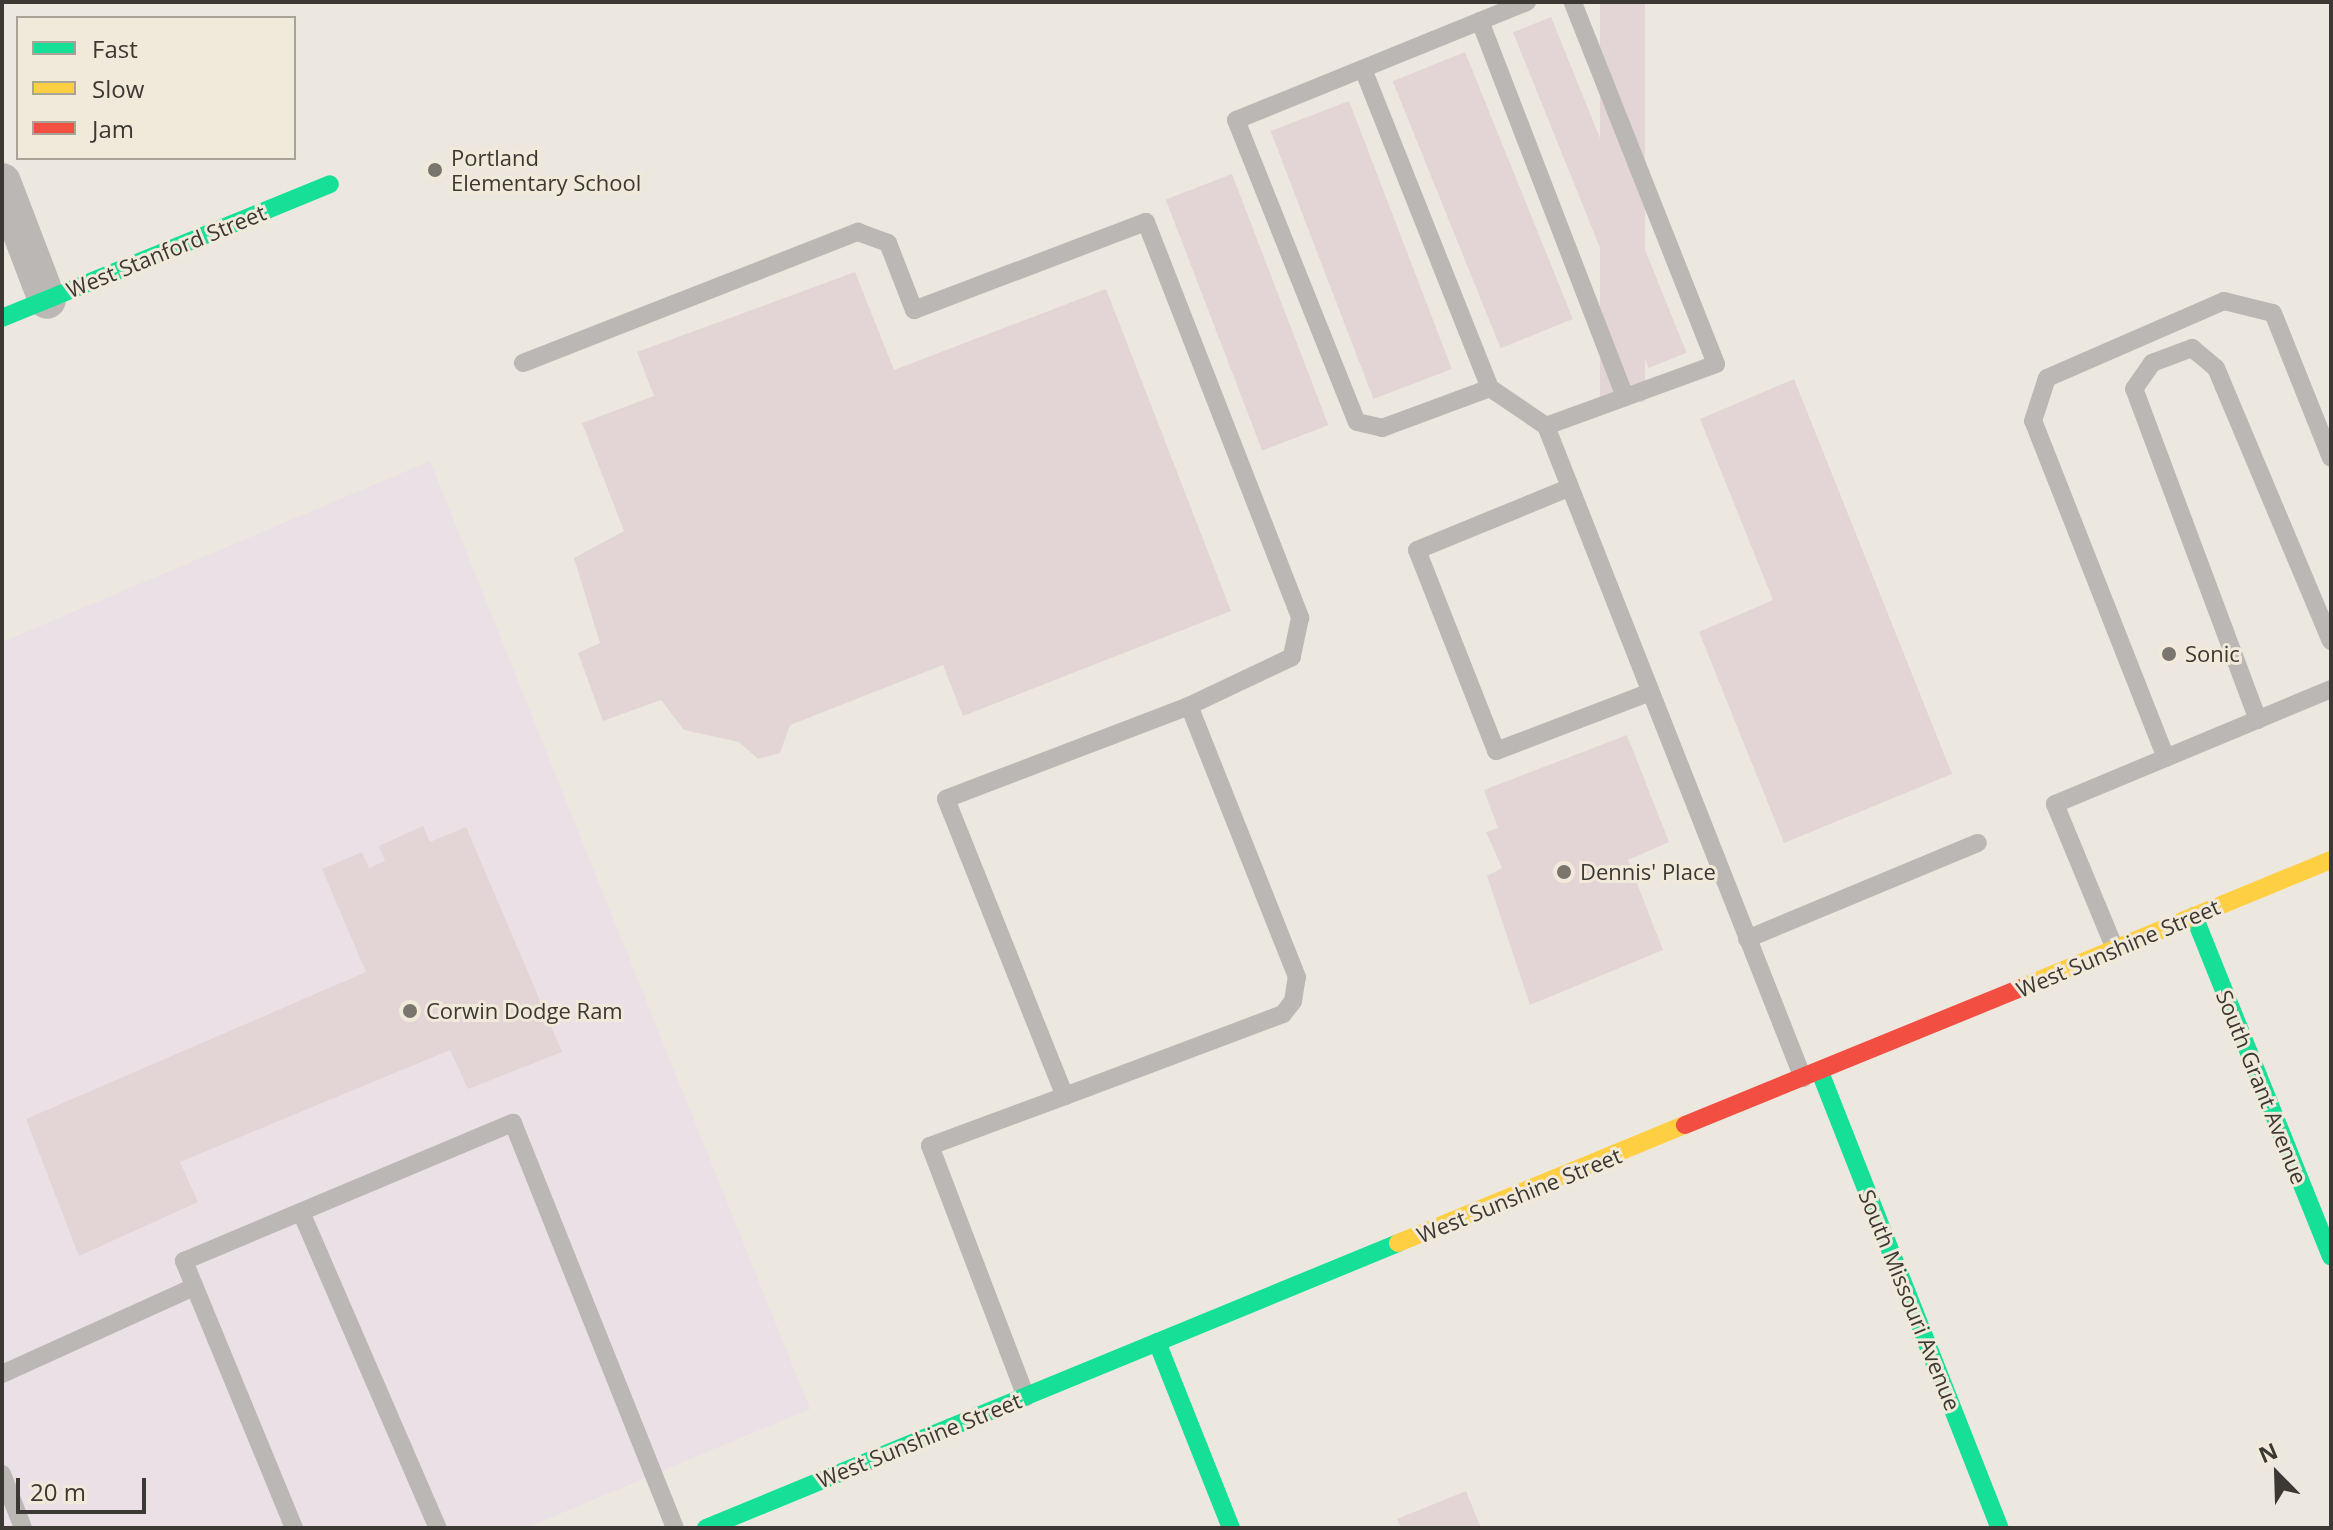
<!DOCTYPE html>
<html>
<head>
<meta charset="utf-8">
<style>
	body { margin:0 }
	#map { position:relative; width:2333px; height:1530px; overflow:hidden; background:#ece8df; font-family:"Open Sans",sans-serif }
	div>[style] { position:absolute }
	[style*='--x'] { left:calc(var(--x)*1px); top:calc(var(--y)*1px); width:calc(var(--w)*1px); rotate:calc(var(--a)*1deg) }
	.commercial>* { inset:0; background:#ebe0e6 }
	.building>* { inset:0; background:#e3d5d5; transform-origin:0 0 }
	.lane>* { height:18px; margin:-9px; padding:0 9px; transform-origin:9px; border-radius:9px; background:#bab7b4 }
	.street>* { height:38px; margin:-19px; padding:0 19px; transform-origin:19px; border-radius:19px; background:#bab7b4 }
	.fast>* { height:18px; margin:-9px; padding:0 9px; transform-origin:9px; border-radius:9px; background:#16e098 }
	.slow>* { height:18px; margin:-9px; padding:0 9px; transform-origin:9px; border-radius:9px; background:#ffcf43 }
	.jam>* { height:18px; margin:-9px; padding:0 9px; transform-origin:9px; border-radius:9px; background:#f24e42 }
	.dots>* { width:22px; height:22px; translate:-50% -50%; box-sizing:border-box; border:4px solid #f1e9da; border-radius:50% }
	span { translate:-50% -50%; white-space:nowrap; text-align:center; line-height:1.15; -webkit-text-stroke:6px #f1e9da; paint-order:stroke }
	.poi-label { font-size:22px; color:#3c3833 }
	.left { translate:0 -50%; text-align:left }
	.street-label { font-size:22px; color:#3c3833 }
	.frame { position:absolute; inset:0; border:4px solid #3c3833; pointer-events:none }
	.legend { position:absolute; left:16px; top:16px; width:280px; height:144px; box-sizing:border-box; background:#f1e9da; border:2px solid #a9a297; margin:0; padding:10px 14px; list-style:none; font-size:24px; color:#3c3833 }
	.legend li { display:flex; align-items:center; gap:16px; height:40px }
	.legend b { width:40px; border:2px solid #a9a297 }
	.north { position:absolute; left:2237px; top:1434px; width:80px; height:80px; -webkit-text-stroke:6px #f1e9da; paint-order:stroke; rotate:337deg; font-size:22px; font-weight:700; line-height:32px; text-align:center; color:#3c3833 }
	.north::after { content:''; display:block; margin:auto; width:28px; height:36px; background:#3c3833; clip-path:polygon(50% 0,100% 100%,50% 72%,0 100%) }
	.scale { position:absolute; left:16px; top:1478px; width:130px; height:36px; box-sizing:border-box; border:4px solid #3c3833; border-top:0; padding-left:10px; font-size:24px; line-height:28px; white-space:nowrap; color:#3c3833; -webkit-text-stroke:6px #f1e9da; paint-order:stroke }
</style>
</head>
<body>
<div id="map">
	<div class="commercial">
		<div style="clip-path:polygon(430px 461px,810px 1409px,526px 1528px,2px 1528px,2px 642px)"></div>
	</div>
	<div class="building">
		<div style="left:1600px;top:2px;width:45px;height:400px"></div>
		<div style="left:1551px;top:17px;width:362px;height:41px;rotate:68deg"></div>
		<div style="left:1465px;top:52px;width:288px;height:78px;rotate:68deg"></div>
		<div style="left:1349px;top:101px;width:287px;height:84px;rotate:69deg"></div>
		<div style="left:1232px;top:174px;width:269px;height:71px;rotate:69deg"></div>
		<div style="clip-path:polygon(855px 272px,894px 370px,1106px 289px,1231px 611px,963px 716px,943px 665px,790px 725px,780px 753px,758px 759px,739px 742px,684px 730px,661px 700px,603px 721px,578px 653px,600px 643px,574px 558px,624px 531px,582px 423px,654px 396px,637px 352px)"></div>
		<div style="clip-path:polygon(1794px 379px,1952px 774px,1784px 843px,1699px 632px,1773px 600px,1700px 419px)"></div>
		<div style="clip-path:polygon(1627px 735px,1669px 842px,1628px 860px,1663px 950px,1530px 1005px,1487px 876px,1502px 868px,1486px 832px,1498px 828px,1484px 790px)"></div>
		<div style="clip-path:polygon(423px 826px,430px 842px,466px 827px,562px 1052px,468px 1089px,450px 1050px,180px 1162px,198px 1202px,79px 1256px,26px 1119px,366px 972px,322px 869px,362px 852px,369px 868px,385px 861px,379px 846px)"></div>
		<div style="clip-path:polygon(1466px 1491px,1481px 1528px,1401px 1528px,1397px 1519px)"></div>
	</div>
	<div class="lane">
		<div style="--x:1527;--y:2;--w:314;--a:157.9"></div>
		<div style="--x:1236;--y:120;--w:325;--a:68.2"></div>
		<div style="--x:1357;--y:422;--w:26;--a:13"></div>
		<div style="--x:1382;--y:428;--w:115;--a:-20.3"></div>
		<div style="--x:1490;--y:388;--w:68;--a:34.2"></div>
		<div style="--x:1546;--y:426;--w:701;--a:68.49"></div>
		<div style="--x:1480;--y:21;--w:403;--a:68.9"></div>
		<div style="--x:1363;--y:69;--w:343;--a:68.3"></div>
		<div style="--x:523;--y:363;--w:360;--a:-21.4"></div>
		<div style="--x:858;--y:232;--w:32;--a:20"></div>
		<div style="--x:888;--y:243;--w:72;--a:68.8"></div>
		<div style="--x:914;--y:310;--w:248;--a:-20.8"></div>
		<div style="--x:1146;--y:222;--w:425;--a:68.7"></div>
		<div style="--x:1300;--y:618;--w:40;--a:102"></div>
		<div style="--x:1292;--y:657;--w:114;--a:154.6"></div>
		<div style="--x:1546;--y:426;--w:181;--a:-20"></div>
		<div style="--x:1716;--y:364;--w:389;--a:-111.6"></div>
		<div style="--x:1566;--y:489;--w:161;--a:157.7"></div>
		<div style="--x:1417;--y:550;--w:216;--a:68.5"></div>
		<div style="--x:1496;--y:751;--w:163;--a:-20.9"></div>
		<div style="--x:2258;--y:720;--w:353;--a:-110.5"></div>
		<div style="--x:2134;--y:389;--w:32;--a:-55"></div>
		<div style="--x:2152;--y:363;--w:43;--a:-20.6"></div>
		<div style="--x:2192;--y:348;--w:31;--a:40"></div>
		<div style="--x:2216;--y:368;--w:296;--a:67.2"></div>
		<div style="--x:2166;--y:758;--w:362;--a:-111.5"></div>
		<div style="--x:2033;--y:421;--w:45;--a:-72"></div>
		<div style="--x:2047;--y:378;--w:193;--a:-23.5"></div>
		<div style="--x:2224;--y:301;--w:50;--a:13.8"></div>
		<div style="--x:2273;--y:313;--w:156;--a:68.2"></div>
		<div style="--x:1747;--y:939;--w:250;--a:-22.6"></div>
		<div style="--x:2115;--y:949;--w:157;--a:-112.5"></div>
		<div style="--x:2055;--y:804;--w:299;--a:-22.6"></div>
		<div style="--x:301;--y:1212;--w:344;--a:66.6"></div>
		<div style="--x:2;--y:1374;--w:211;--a:-24.4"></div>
		<div style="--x:1026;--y:1397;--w:269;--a:-110.9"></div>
		<div style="--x:930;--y:1146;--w:144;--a:-20.3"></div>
		<div style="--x:1065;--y:1096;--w:233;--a:-20.6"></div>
		<div style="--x:1283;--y:1014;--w:16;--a:-52"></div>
		<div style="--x:1293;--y:1001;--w:24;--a:-81"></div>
		<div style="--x:1297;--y:977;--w:292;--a:-111.7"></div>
		<div style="--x:1189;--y:706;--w:260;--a:159.1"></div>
		<div style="--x:946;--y:799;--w:320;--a:68.2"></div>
		<div style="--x:2;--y:1474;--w:58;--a:68.7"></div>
		<div style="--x:294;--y:1528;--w:289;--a:-112.4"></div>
		<div style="--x:184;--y:1261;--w:357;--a:-22.8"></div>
		<div style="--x:513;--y:1123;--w:436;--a:68.2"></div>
	</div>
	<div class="street">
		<div style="--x:2;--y:182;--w:126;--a:69.1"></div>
	</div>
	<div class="fast">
		<div style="--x:2;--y:318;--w:354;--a:-22.2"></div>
		<div style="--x:2194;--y:916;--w:367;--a:68.1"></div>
		<div style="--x:1820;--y:1072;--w:490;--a:68.5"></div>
		<div style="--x:1157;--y:1342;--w:200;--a:68.3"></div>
		<div style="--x:706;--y:1528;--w:748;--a:-22.38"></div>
	</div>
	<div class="slow">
		<div style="--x:2020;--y:988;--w:336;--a:-22.4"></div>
		<div style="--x:1398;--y:1243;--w:310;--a:-22.4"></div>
	</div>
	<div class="jam">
		<div style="--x:1685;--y:1125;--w:362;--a:-22.2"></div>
	</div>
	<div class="dots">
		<div style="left:435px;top:170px;background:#7a766f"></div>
		<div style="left:2169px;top:654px;background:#7a766f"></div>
		<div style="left:1564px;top:872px;background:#7a766f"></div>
		<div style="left:410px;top:1011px;background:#7a766f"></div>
	</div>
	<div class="poi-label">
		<span class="left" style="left:451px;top:170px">Portland<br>Elementary School</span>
		<span class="left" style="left:2185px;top:654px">Sonic</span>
		<span class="left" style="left:1580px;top:872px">Dennis' Place</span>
		<span class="left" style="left:426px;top:1011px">Corwin Dodge Ram</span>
	</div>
	<div class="street-label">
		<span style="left:166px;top:251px;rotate:-22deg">West Stanford Street</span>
		<span style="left:2118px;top:948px;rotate:-23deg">West Sunshine Street</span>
		<span style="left:2262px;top:1087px;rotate:68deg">South Grant Avenue</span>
		<span style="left:1519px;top:1195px;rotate:-22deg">West Sunshine Street</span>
		<span style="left:1910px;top:1300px;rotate:68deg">South Missouri Avenue</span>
		<span style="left:919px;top:1440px;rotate:-22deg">West Sunshine Street</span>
	</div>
	<div class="frame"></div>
	<ul class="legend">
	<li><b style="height:10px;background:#16e098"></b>Fast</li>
	<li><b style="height:10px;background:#ffcf43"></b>Slow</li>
	<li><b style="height:10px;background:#f24e42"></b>Jam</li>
	</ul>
	<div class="north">N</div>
	<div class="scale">20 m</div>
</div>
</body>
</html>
